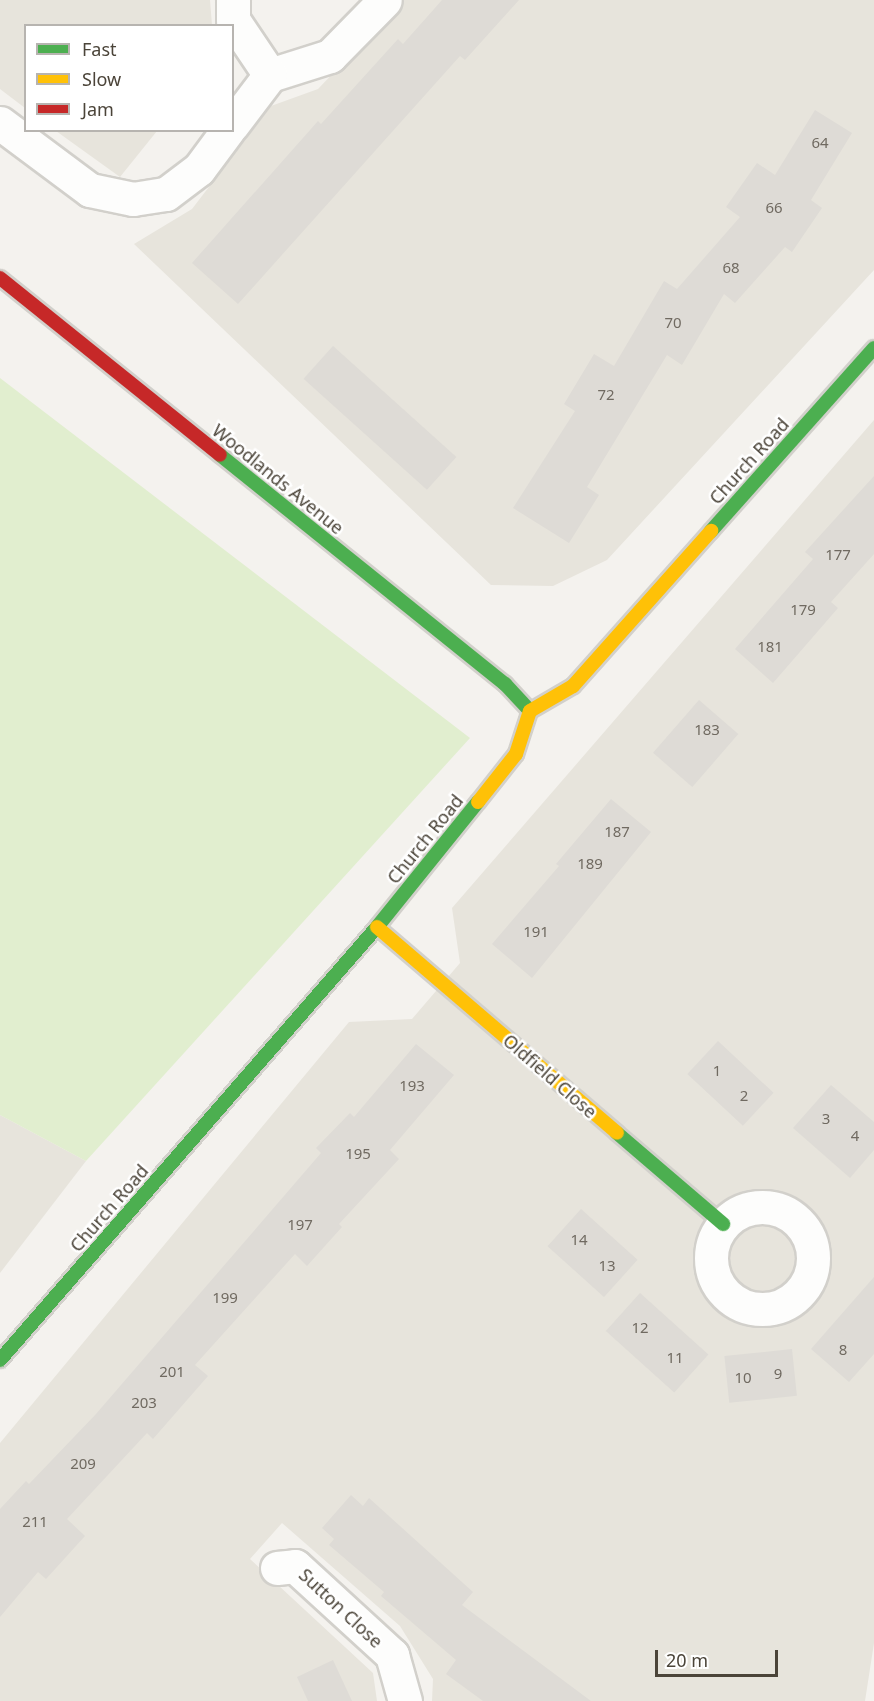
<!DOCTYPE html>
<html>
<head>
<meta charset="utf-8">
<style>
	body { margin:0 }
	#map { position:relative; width:874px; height:1701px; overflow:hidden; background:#f4f2ee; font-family:"Noto Sans",sans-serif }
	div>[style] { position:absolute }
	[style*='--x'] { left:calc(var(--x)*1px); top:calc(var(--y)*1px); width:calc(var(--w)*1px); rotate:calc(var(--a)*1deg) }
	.residential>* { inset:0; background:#e7e4dc }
	.green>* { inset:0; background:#e1eecf }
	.building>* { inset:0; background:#dedbd6; transform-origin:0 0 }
	.roads { filter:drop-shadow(2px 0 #d2d0cb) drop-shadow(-2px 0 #d2d0cb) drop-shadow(0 2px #d2d0cb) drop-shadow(0 -2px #d2d0cb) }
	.street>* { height:33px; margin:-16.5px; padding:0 16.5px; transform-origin:16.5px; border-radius:16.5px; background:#fdfdfc }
	.street>.ring { margin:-16.5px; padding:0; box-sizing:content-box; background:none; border:33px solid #fdfdfc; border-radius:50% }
	.fast>* { height:14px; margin:-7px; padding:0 7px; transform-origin:7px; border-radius:7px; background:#4caf50 }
	.slow>* { height:14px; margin:-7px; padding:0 7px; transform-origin:7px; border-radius:7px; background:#ffc107 }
	.jam>* { height:14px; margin:-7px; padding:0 7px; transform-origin:7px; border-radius:7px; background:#c62828 }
	span { translate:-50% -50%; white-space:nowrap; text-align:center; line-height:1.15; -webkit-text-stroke:5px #fff; paint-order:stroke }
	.number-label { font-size:15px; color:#706a61 }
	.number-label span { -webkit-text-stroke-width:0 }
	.street-label { font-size:18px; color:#4b4439 }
	.legend { position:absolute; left:24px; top:24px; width:210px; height:108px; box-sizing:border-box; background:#fff; border:2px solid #b7b4b0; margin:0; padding:8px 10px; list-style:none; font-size:18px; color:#4b4439 }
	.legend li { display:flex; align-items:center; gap:12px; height:30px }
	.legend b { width:30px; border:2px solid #b7b4b0 }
	.scale { position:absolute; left:655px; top:1650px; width:123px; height:27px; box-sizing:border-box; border:3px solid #4b4439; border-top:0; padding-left:8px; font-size:18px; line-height:21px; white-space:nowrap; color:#4b4439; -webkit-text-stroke:4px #fff; paint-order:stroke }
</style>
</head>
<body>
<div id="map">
	<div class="residential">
		<div style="clip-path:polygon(0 0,210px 0,212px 25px,26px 26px,25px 108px,0 89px)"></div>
		<div style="clip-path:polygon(403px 0,874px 0,874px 270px,607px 560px,553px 586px,491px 585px,134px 244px,192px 209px,271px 106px,318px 89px)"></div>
		<div style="clip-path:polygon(56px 131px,157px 131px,120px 177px)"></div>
		<div style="clip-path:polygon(874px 420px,874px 1643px,865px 1701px,432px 1701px,433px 1679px,400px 1626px,282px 1523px,250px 1559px,373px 1673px,377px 1701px,0 1701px,0 1443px,349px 1022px,412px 1019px,460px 963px,452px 908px)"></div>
		<div style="clip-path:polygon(0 1115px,86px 1161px,0 1273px)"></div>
	</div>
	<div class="green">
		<div style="clip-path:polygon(0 378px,470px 738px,86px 1161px,0 1115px)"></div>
	</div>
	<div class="building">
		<div style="clip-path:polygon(442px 0,519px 0,465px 60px,460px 56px,238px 304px,192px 263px,318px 121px,321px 124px,398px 39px,403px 44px)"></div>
		<div style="clip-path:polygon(815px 110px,852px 133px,811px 200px,822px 208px,792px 252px,785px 247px,735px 303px,724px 294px,682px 365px,667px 355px,587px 487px,599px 495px,569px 543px,513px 508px,575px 411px,564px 404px,594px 354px,614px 366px,664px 281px,677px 289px,740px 217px,726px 207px,757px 163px,775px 175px)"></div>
		<div style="left:333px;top:346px;width:166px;height:44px;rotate:42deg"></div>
		<div style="clip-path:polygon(874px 476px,874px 554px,831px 602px,838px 608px,773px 683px,735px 649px,813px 559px,805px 552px)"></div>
		<div style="left:699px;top:700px;width:52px;height:70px;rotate:41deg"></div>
		<div style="clip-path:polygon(611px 799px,651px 832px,532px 978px,492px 944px,559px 866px,556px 864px)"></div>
		<div style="left:718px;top:1041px;width:76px;height:45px;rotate:43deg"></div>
		<div style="clip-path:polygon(416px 1044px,454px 1075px,390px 1150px,399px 1159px,339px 1224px,342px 1227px,307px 1266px,295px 1254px,195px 1365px,208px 1376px,153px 1439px,147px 1433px,67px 1519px,85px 1536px,46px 1579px,38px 1572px,0 1617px,0 1509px,26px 1481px,29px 1484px,96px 1414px,321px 1153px,316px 1148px,350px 1113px,354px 1117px)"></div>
		<div style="clip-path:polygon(831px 1085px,874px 1122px,874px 1150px,850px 1178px,793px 1128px)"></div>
		<div style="left:581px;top:1209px;width:76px;height:50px;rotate:42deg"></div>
		<div style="clip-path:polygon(874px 1277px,874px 1354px,849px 1382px,811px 1349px)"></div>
		<div style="left:640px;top:1293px;width:92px;height:51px;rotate:42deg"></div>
		<div style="left:792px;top:1349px;width:47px;height:68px;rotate:84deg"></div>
		<div style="clip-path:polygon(351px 1495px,363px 1506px,369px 1498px,473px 1592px,462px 1605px,591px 1701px,483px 1701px,446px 1674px,456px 1660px,381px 1596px,384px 1592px,329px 1545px,334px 1539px,322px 1528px)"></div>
		<div style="clip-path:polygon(333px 1660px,352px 1701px,308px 1701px,297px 1677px)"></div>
	</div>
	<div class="roads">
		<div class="street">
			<div style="--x:270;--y:75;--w:63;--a:-17.6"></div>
			<div style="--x:330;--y:56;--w:78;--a:-45.5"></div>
			<div style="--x:0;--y:123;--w:112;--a:36.7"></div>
			<div style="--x:90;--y:190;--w:44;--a:11.8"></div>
			<div style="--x:133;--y:199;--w:33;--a:-9"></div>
			<div style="--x:166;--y:194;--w:41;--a:-37.1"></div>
			<div style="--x:199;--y:169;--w:49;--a:-53.4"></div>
			<div style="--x:232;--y:125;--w:63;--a:-52.8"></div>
			<div style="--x:270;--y:75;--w:66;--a:-123.9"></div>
			<div style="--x:233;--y:20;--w:20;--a:-90"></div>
			<div class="ring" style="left:711px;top:1207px;width:69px;height:69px"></div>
			<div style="--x:277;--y:1568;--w:18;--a:-6"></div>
			<div style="--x:295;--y:1566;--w:132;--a:42.5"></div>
			<div style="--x:392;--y:1655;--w:48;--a:74.2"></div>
		</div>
		<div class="fast">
			<div style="--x:220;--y:455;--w:366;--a:38.8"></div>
			<div style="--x:505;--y:684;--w:37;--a:47"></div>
			<div style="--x:711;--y:531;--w:245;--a:-48.3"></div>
			<div style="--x:617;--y:1133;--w:140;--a:40.6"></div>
			<div style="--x:0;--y:1360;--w:574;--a:-48.95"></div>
			<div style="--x:377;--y:927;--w:161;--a:-51.1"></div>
		</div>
		<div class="slow">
			<div style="--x:478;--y:802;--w:61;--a:-51.6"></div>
			<div style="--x:516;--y:754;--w:45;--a:-72"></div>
			<div style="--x:530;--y:711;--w:50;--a:-30.2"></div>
			<div style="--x:573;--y:686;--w:208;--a:-48.3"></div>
			<div style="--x:377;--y:927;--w:316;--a:40.6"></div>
		</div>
		<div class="jam">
			<div style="--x:0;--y:278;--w:282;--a:38.8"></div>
		</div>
	</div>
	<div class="number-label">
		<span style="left:820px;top:143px">64</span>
		<span style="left:774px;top:208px">66</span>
		<span style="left:731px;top:268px">68</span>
		<span style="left:673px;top:323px">70</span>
		<span style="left:606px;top:395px">72</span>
		<span style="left:838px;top:555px">177</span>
		<span style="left:803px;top:610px">179</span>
		<span style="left:770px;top:647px">181</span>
		<span style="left:707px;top:730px">183</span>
		<span style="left:617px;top:832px">187</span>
		<span style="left:590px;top:864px">189</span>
		<span style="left:536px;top:932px">191</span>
		<span style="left:717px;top:1071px">1</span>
		<span style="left:412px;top:1086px">193</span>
		<span style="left:744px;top:1096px">2</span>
		<span style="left:826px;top:1119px">3</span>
		<span style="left:855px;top:1136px">4</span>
		<span style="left:358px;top:1154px">195</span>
		<span style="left:300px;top:1225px">197</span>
		<span style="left:579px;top:1240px">14</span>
		<span style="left:607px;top:1266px">13</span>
		<span style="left:225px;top:1298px">199</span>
		<span style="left:640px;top:1328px">12</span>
		<span style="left:843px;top:1350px">8</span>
		<span style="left:675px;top:1358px">11</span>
		<span style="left:172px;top:1372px">201</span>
		<span style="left:778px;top:1374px">9</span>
		<span style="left:743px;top:1378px">10</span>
		<span style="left:144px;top:1403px">203</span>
		<span style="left:83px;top:1464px">209</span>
		<span style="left:35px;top:1522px">211</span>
	</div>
	<div class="street-label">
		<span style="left:749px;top:461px;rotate:-48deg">Church Road</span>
		<span style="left:278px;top:479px;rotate:39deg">Woodlands Avenue</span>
		<span style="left:425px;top:839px;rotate:-51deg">Church Road</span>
		<span style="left:550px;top:1076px;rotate:41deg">Oldfield Close</span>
		<span style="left:109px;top:1208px;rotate:-49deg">Church Road</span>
		<span style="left:341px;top:1608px;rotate:43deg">Sutton Close</span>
	</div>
	<ul class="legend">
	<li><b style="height:8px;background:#4caf50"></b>Fast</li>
	<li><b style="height:8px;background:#ffc107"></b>Slow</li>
	<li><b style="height:8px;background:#c62828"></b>Jam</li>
	</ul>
	<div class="scale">20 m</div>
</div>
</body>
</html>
